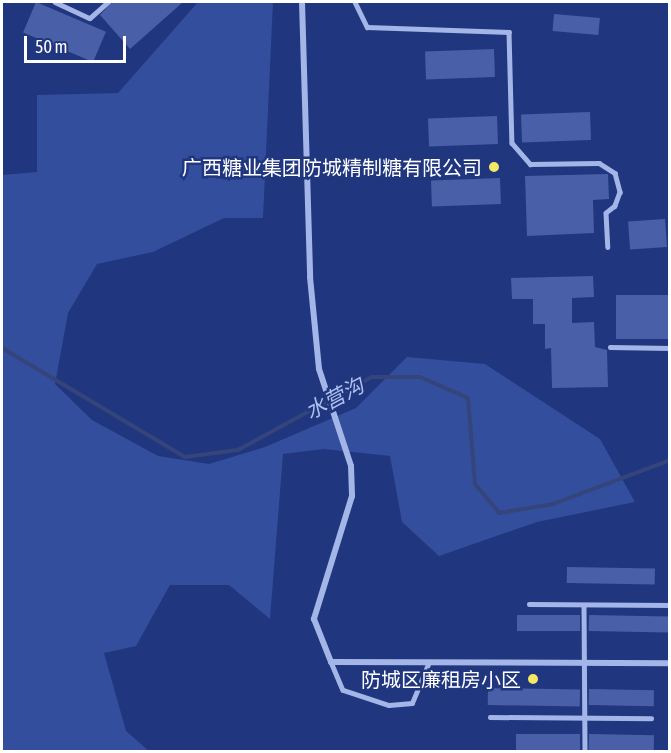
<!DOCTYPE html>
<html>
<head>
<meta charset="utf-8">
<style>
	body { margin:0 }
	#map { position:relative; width:671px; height:753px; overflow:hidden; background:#20367e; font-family:"Asap Condensed","Noto Sans SC",sans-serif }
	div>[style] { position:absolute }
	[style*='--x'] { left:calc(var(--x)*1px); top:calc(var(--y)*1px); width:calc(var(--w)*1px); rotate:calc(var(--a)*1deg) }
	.green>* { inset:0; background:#334e9c }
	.stream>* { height:4px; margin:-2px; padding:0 2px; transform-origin:2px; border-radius:2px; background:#35457b }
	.building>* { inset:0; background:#4960a8; transform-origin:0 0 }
	.lane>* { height:4.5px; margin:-2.25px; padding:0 2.25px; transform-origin:2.25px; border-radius:2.25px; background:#a4b5e7 }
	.street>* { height:6px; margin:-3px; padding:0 3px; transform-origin:3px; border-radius:3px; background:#a4b5e7 }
	.dots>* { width:16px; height:16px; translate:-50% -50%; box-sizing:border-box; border:3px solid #20367e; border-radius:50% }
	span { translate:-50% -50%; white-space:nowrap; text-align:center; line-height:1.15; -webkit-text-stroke:5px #20367e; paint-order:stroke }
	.poi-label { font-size:20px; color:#fff }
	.right { translate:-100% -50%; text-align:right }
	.water-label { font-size:21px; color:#afc0ef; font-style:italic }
	.frame { position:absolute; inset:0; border:3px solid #fff; pointer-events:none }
	.scale { position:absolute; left:24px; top:36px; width:102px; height:27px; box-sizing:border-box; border:3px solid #fff; border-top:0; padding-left:8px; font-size:18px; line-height:21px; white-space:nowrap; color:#fff; -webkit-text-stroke:4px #20367e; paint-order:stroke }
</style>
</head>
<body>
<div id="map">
	<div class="green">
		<div style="clip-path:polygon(198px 2px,273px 2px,263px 218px,224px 218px,153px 252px,97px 264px,68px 313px,55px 384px,92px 420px,158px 456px,209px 464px,265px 447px,356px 408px,407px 357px,485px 364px,600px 439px,635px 502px,537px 522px,439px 556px,402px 522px,390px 456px,324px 449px,283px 454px,270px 619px,229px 585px,170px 585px,136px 646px,104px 653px,126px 731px,149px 751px,2px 752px,2px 175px,37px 172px,37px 95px,118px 93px)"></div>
	</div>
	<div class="stream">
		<div style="--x:2;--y:348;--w:213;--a:30.8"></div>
		<div style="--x:185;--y:457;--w:53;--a:-7.5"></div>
		<div style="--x:238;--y:450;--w:153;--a:-28.6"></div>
		<div style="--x:372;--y:377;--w:48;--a:0"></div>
		<div style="--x:420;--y:377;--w:52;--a:23.6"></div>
		<div style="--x:468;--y:398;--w:86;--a:85.3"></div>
		<div style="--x:475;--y:484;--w:38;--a:50"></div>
		<div style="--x:499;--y:513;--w:55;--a:-9.5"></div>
		<div style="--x:553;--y:504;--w:125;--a:-20.6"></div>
	</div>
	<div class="building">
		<div style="left:36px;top:2px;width:76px;height:33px;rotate:23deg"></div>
		<div style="clip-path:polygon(112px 2px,183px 2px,130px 49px,100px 15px)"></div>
		<div style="left:554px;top:14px;width:46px;height:17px;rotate:5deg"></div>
		<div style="left:494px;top:49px;width:28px;height:69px;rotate:88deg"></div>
		<div style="left:590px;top:112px;width:28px;height:69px;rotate:88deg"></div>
		<div style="left:497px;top:116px;width:28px;height:69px;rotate:88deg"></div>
		<div style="clip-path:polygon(608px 174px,609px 199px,593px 200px,594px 233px,527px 236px,525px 176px)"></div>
		<div style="left:500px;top:178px;width:26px;height:69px;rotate:88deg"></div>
		<div style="left:665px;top:219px;width:28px;height:37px;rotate:86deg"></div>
		<div style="clip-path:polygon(593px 276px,594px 297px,572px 298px,572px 323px,594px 322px,595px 347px,607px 350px,608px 387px,552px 388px,551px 348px,545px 349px,545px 324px,533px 324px,533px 299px,512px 299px,511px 278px)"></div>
		<div style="left:669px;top:295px;width:44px;height:53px;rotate:90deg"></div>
		<div style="left:567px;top:567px;width:88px;height:16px;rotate:1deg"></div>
		<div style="left:517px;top:615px;width:63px;height:16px"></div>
		<div style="left:589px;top:615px;width:80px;height:16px;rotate:1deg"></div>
		<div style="left:488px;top:688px;width:92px;height:17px;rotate:1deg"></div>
		<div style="left:589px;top:689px;width:65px;height:16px;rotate:1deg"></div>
		<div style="left:516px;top:734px;width:64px;height:16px"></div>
		<div style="left:589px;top:734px;width:65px;height:16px;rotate:1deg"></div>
	</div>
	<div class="lane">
		<div style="--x:55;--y:2;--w:38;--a:25"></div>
		<div style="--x:90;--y:18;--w:24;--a:-42"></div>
		<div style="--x:355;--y:2;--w:28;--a:64"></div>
		<div style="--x:367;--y:27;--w:142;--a:2"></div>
		<div style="--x:509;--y:32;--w:111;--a:88.5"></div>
		<div style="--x:512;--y:143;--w:28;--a:49"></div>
		<div style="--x:530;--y:164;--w:69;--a:-0.8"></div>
		<div style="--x:599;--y:163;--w:19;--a:32"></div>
		<div style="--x:615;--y:173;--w:20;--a:75"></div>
		<div style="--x:620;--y:192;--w:15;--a:110"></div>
		<div style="--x:615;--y:206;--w:11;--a:142"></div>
		<div style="--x:606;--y:213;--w:34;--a:87"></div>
		<div style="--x:610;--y:347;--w:60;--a:1"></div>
		<div style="--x:529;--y:604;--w:141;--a:0.4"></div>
		<div style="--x:584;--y:605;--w:147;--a:89.6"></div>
		<div style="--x:331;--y:662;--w:30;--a:67"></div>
		<div style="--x:343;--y:690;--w:48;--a:18.1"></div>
		<div style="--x:389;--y:705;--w:23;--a:-5"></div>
		<div style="--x:412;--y:703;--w:44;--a:-67.5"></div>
		<div style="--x:490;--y:717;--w:161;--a:0.4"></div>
	</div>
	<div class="street">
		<div style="--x:302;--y:2;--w:275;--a:88.3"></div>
		<div style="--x:310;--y:277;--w:92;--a:84.4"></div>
		<div style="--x:319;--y:369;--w:102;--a:71.7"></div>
		<div style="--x:351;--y:466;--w:30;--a:88"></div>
		<div style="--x:352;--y:496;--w:129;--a:107.2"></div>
		<div style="--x:314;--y:619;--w:46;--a:68.4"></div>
		<div style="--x:331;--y:662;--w:339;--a:0.2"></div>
	</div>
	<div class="dots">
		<div style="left:494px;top:167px;background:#f4e865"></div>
		<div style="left:533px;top:679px;background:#f4e865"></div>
	</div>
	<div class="poi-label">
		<span class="right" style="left:482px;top:167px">广西糖业集团防城精制糖有限公司</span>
		<span class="right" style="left:521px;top:679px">防城区廉租房小区</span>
	</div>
	<div class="water-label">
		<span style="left:334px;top:398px;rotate:-28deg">水营沟</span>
	</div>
	<div class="frame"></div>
	<div class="scale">50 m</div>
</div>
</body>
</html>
